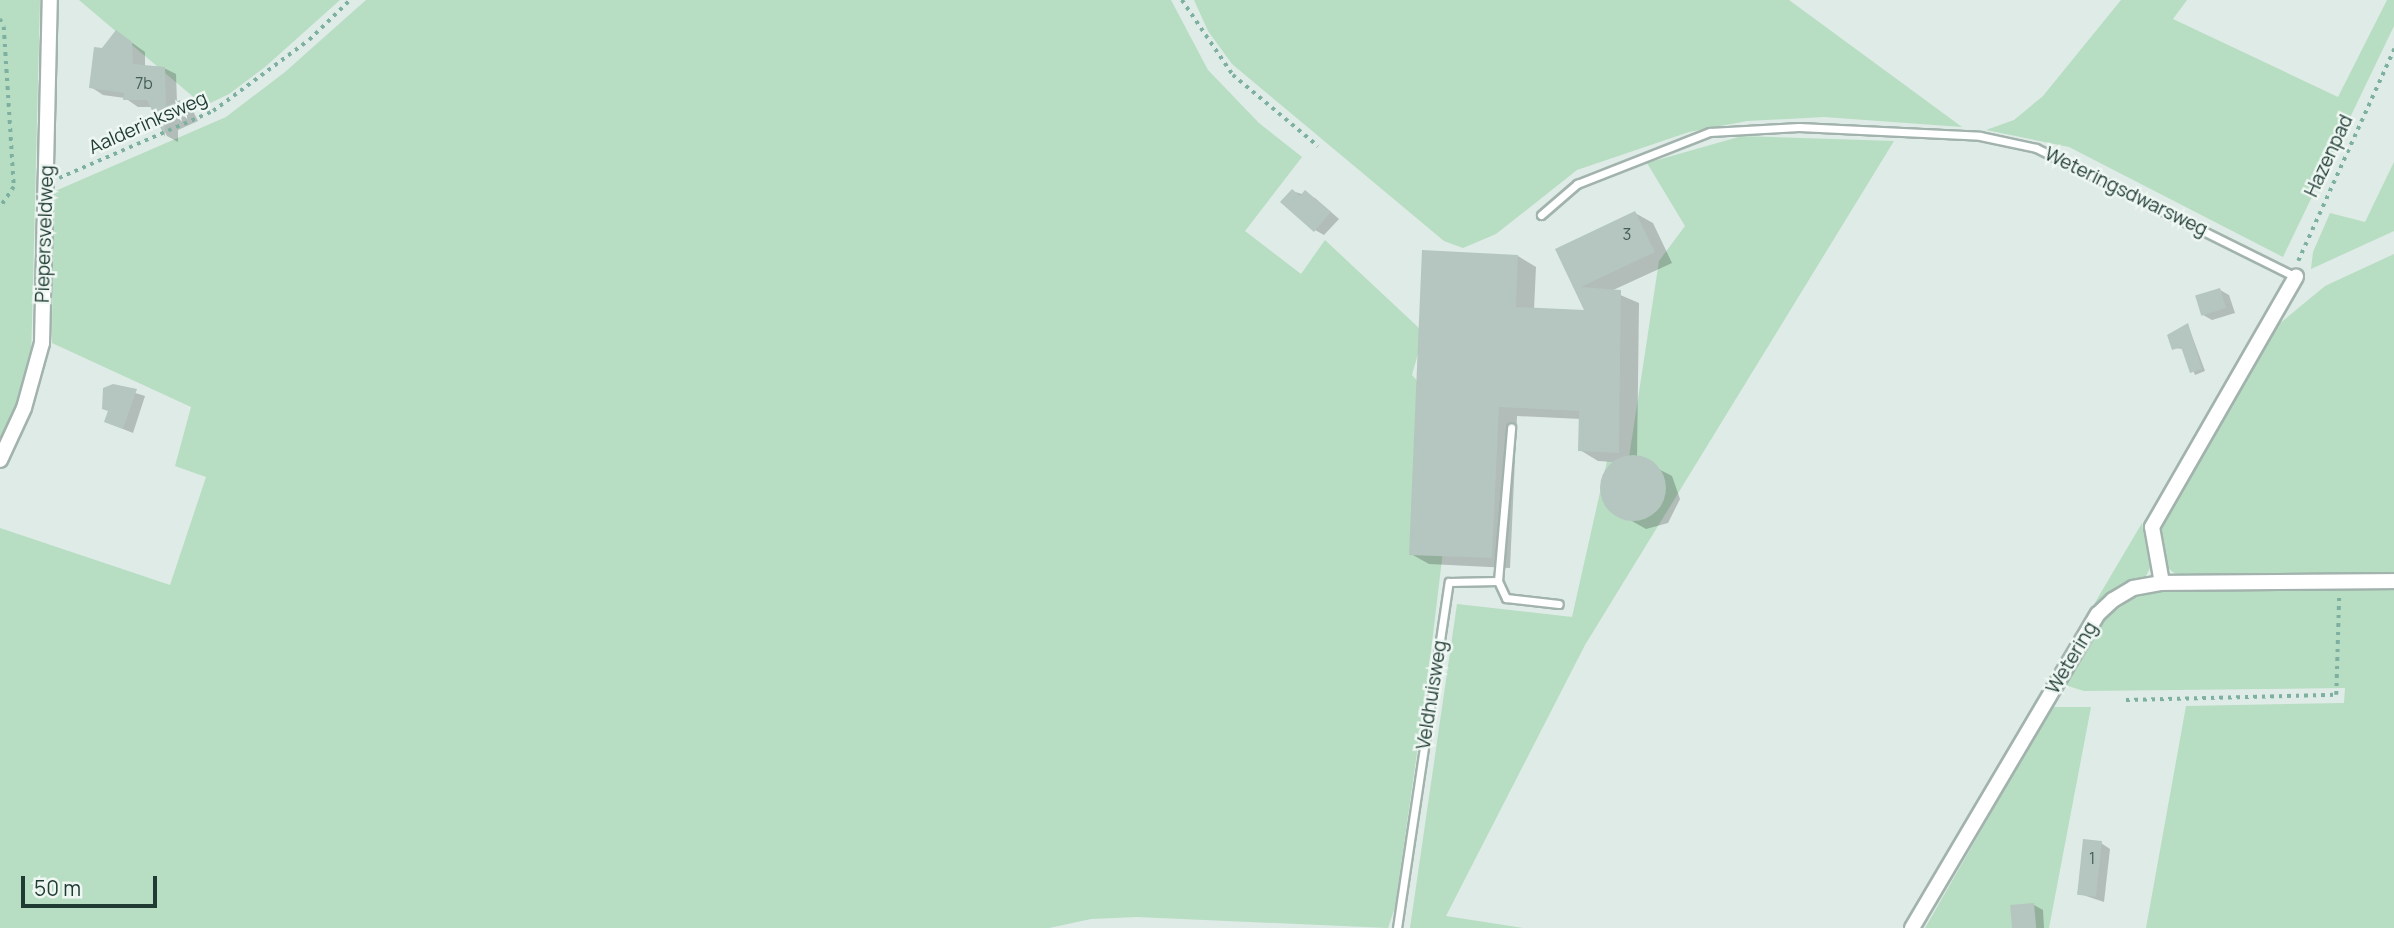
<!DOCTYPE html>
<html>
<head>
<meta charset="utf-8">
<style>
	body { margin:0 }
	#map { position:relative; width:2394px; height:928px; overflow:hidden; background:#dfebe6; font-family:Manrope,sans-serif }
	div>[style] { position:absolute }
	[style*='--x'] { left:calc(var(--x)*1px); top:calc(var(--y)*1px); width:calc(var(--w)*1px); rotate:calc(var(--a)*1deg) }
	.green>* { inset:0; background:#b7ddc2 }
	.shadow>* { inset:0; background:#0003 }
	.building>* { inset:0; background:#b4c6bf; transform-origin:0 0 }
	.round { border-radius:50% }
	.path>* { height:3.5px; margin-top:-1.75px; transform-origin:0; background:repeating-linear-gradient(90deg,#7eb0a1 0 3.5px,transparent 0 8.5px) }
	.roads { filter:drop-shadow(2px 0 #a2b3ad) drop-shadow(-2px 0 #a2b3ad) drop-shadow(0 2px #a2b3ad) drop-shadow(0 -2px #a2b3ad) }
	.service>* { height:7px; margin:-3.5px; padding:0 3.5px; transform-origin:3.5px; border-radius:3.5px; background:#fff }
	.minor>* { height:14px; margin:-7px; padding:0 7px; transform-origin:7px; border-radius:7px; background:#fff }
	span { translate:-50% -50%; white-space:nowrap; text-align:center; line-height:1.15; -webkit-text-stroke:5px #eff7f3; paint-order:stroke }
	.number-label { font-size:16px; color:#445e57 }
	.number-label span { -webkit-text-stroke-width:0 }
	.street-label { font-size:19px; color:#1f3b34 }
	.scale { position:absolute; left:21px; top:876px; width:136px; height:32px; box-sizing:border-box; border:4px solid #1f3b34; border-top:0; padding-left:9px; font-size:21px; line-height:24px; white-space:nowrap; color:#1f3b34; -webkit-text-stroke:5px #eff7f3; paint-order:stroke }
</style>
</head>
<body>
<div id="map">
	<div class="green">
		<div style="clip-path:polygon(0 0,40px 0,31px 361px,27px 388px,0 454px)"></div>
		<div style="clip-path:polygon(79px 0,340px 0,265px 67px,229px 94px,204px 106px)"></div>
		<div style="clip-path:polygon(366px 0,1171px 0,1208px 70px,1259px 123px,1302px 157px,1245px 231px,1301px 274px,1325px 240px,1420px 329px,1421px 343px,1412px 375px,1458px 426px,1428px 676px,1395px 907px,1388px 928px,1137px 917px,1091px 919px,1049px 928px,0 928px,0 528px,170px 585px,206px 477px,175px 466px,191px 407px,52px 343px,53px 192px,226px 117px,285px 72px)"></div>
		<div style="clip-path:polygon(1194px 0,1789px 0,1962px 127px,1824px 117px,1747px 121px,1689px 132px,1577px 170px,1496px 234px,1463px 248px,1444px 241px,1232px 64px,1208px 31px)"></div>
		<div style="clip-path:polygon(2121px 0,2187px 0,2173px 19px,2338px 97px,2387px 0,2394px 0,2394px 26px,2283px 257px,2069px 147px,1986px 130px,2014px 120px,2043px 96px)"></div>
		<div style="clip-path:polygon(1742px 136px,1894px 141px,1585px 645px,1446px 916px,1523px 928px,1410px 928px,1457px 604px,1572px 617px,1607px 461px,1628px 464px,1659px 261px,1685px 226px,1647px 163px)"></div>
		<div style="clip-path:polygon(2394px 162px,2394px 231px,2311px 269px,2313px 252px,2330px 213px,2365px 222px)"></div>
		<div style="clip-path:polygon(2394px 254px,2394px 572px,2177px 575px,2165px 566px,2159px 528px,2278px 325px,2325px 286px)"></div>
		<div style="clip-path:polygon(2142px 523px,2150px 568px,2145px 578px,2110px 595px,2090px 611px)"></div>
		<div style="clip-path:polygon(2394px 589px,2394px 928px,2146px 928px,2186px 706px,2344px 703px,2345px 688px,2084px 691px,2065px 685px,2106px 617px,2134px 598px,2155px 592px)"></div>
		<div style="clip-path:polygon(2052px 707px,2091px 707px,2049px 928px,1925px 928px)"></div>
	</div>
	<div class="shadow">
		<div style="clip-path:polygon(117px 32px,145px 52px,145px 66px,162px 67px,176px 74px,177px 103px,192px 109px,198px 121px,178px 130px,178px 142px,167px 136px,152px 107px,138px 107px,125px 98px,103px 95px,91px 87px,103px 49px)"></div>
		<div style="clip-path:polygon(1292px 191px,1315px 198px,1339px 219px,1324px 235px,1315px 230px)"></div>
		<div style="clip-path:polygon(1635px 213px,1653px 223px,1672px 263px,1611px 291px,1639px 303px,1637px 458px,1672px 476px,1680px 499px,1668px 523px,1646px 529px,1609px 508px,1603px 485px,1614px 462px,1598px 461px,1580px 450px,1581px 419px,1517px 416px,1510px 568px,1429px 564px,1411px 554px,1518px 256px,1536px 267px,1534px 310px,1587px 312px,1558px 250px)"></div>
		<div style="clip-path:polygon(2220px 290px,2229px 295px,2235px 313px,2212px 320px,2203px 315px)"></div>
		<div style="clip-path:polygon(2188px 325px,2205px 371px,2195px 375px,2184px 349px,2173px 348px)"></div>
		<div style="clip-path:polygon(113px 386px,145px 396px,133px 433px,106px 422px)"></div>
		<div style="clip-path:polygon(2101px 843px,2110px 849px,2104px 902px,2077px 893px)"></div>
		<div style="clip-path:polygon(2034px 905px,2043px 910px,2044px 928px,2013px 928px)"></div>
	</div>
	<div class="building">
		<div style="clip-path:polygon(116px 30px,132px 42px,133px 64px,165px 67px,166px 106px,180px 100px,186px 114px,165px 123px,165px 137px,147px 100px,123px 100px,124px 93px,89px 88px,94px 47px,102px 48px)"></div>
		<div style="clip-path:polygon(1292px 189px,1300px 196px,1305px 190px,1331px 212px,1314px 232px,1280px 202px)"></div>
		<div style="clip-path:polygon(1635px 211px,1655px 252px,1581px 287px,1621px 290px,1619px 453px,1578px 451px,1579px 411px,1499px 407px,1492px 558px,1409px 555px,1422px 250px,1518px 255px,1516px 307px,1584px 310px,1555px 249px)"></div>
		<div style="left:2220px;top:288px;width:21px;height:26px;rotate:73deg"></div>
		<div style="clip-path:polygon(2188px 323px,2202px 369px,2190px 373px,2181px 347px,2172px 350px,2167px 335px)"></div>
		<div style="clip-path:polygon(113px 384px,137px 389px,123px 429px,104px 422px,108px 411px,102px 409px,103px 388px)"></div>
		<div class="round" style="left:1600px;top:455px;width:66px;height:66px"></div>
		<div style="left:2083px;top:839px;width:19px;height:56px;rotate:6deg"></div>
		<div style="left:2034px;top:903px;width:25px;height:24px;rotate:85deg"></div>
	</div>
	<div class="path">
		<div style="--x:1182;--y:0;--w:91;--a:55.8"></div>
		<div style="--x:1233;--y:75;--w:111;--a:39.9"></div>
		<div style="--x:0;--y:19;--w:9;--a:63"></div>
		<div style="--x:4;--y:27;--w:160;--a:86.4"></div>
		<div style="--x:14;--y:187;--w:25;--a:124"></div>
		<div style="--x:59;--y:178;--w:168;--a:-23.5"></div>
		<div style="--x:213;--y:111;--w:119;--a:-36.5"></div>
		<div style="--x:309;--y:40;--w:57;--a:-44.3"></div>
		<div style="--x:2298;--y:261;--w:233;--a:-65.6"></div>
		<div style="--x:2126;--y:700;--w:210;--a:-1.4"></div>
		<div style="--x:2336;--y:695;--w:99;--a:-88.3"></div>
	</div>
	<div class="roads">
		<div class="service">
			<div style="--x:1541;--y:215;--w:48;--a:-40.7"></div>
			<div style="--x:1577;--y:184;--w:143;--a:-21.4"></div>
			<div style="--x:1710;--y:132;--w:89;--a:-3.2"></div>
			<div style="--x:1799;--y:127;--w:181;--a:2.8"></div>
			<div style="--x:1980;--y:136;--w:57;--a:12.1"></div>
			<div style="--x:2036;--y:148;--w:290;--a:26.4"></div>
			<div style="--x:1498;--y:581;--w:154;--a:-85.1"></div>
			<div style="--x:1397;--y:928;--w:350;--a:-81.5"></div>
			<div style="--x:1449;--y:582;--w:49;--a:-1.2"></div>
			<div style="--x:1498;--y:581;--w:19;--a:65"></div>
			<div style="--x:1506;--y:598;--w:53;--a:6.5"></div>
		</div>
		<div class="minor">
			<div style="--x:0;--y:460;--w:57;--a:-65.2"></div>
			<div style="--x:24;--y:408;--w:67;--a:-74.5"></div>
			<div style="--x:42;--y:343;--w:343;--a:-88.7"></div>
			<div style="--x:2162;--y:583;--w:57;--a:-100.1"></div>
			<div style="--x:2152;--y:527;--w:289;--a:-60.1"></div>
			<div style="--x:1912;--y:928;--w:365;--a:-59.4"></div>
			<div style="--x:2098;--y:614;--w:21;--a:-43"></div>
			<div style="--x:2113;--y:600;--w:23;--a:-31"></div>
			<div style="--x:2133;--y:588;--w:29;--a:-10"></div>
			<div style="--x:2162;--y:583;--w:232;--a:-0.5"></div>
		</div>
	</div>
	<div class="number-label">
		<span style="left:144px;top:83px">7b</span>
		<span style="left:1627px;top:234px">3</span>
		<span style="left:2092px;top:858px">1</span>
	</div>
	<div class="street-label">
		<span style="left:148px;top:123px;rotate:-24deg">Aalderinksweg</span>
		<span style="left:2329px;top:156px;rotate:-65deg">Hazenpad</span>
		<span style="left:2126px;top:192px;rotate:26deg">Weteringsdwarsweg</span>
		<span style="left:45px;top:234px;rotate:-88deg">Piepersveldweg</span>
		<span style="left:2072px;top:658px;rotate:-59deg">Wetering</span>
		<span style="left:1432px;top:695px;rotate:-81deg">Veldhuisweg</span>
	</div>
	<div class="scale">50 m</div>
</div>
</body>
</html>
